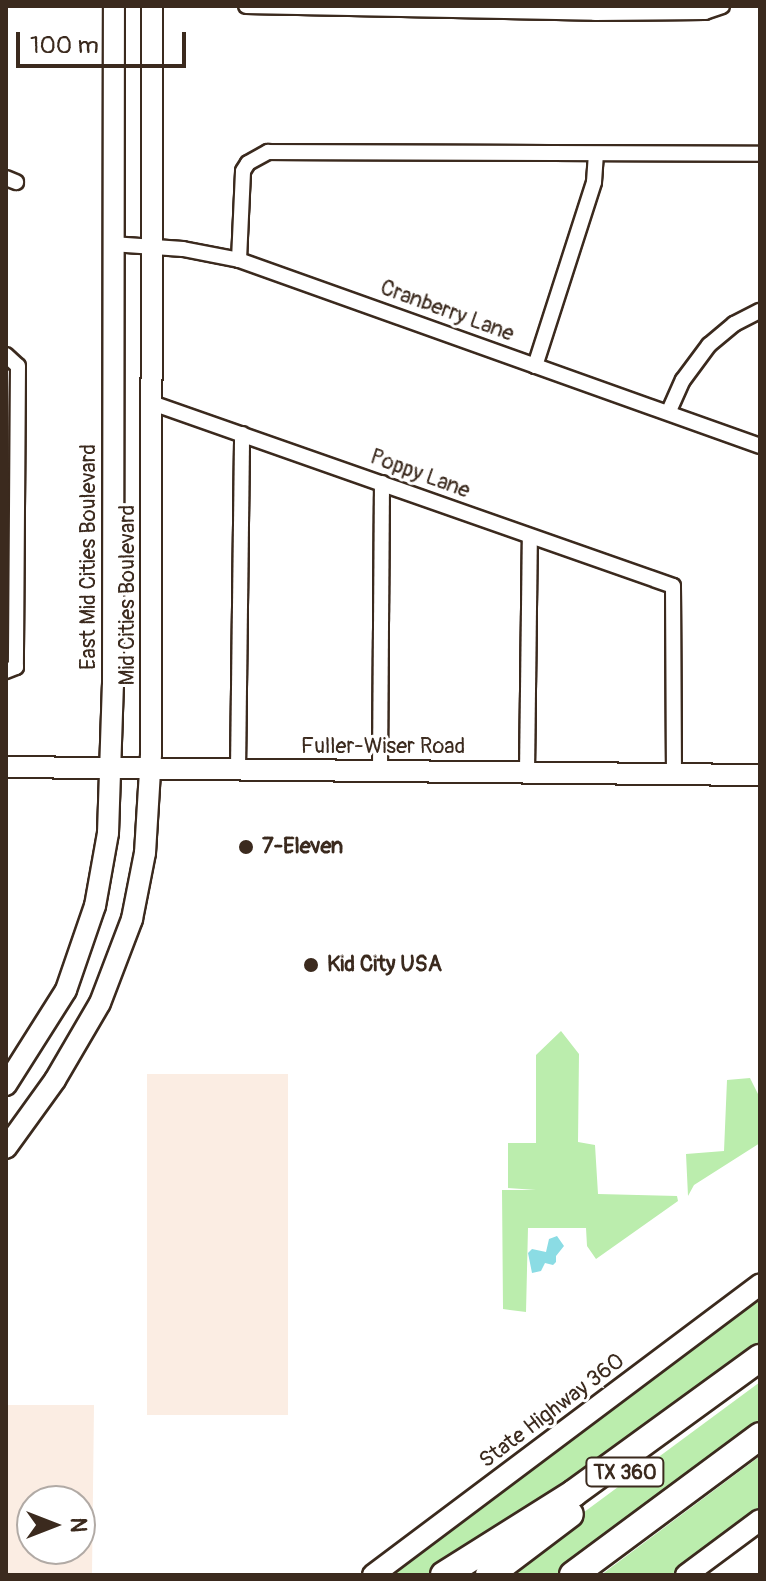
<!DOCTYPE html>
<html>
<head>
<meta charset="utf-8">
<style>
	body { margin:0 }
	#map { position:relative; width:766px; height:1581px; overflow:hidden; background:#fff; font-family:Pangolin,sans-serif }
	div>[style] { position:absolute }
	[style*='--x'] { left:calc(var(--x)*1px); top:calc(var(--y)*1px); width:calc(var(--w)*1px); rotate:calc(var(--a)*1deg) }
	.built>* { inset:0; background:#fbede3; transform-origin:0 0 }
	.green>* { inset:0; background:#bbedad }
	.water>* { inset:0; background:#8bdce4 }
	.roads { filter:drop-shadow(2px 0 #3b2a1e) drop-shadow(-2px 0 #3b2a1e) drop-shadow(0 2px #3b2a1e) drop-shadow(0 -2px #3b2a1e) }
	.street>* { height:14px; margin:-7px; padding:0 7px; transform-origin:7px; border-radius:7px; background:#fff }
	.secondary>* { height:20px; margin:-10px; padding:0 10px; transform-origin:10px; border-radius:10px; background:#fff }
	.highway>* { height:26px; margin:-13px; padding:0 13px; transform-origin:13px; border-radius:13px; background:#fff }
	.dots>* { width:22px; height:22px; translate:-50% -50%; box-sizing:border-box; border:4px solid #fff; border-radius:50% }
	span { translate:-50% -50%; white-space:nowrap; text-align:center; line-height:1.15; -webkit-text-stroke:6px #fff; paint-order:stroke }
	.shield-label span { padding:2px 6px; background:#fff; border:2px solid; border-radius:6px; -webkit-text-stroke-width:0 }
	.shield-label { font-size:20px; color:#3b2a1e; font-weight:700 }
	.street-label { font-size:22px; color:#3b2a1e }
	.poi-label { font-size:22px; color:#3b2a1e; font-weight:700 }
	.left { translate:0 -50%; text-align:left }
	.frame { position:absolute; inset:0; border:8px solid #3b2a1e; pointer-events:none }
	.north { position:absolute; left:16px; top:1485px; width:80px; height:80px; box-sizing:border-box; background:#fff; border:2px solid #b1aaa5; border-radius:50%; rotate:90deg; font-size:22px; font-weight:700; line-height:32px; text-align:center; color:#3b2a1e }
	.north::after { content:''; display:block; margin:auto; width:28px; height:36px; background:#3b2a1e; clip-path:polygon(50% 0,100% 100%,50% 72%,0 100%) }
	.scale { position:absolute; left:16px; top:32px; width:170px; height:36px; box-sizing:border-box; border:4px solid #3b2a1e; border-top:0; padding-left:10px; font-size:24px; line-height:28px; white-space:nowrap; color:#3b2a1e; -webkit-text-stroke:6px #fff; paint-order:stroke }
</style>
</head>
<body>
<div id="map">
	<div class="built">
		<div style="left:147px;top:1074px;width:141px;height:341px"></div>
		<div style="clip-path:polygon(evenodd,6px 1405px,94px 1405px,92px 1575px,6px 1575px,6px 1405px,32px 1501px,80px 1501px,80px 1549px,32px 1549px,32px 1501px)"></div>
	</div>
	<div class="green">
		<div style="clip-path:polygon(561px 1031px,579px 1054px,578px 1142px,595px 1145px,598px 1194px,677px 1196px,678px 1201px,596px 1259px,587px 1246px,586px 1228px,528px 1228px,526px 1312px,503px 1309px,502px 1190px,536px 1190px,508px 1188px,508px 1143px,536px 1143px,536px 1055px)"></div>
		<div style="clip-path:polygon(750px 1078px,760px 1098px,760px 1143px,694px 1185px,688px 1196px,686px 1154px,724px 1151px,727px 1080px)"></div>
		<div style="clip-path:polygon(760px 1294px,760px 1348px,627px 1448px,432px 1575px,383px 1575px)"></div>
		<div style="clip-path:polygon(760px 1382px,760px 1424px,557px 1575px,499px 1575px)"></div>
		<div style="clip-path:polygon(760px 1456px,760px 1511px,674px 1575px,601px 1575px)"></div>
	</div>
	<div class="water">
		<div style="clip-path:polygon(557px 1236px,564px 1246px,556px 1256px,556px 1262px,553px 1265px,545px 1263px,541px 1271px,532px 1273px,528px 1253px,532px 1249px,546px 1252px,549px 1239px)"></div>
	</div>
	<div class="roads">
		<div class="street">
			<div style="--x:246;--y:6;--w:349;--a:1.1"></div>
			<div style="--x:595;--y:13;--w:110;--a:-0.5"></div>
			<div style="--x:705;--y:12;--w:18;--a:-19"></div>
			<div style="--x:6;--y:178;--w:11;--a:22"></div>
			<div style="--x:112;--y:244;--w:71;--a:4"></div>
			<div style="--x:183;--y:249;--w:57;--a:11.1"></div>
			<div style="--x:239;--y:260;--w:553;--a:19.65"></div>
			<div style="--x:239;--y:260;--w:89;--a:-87.4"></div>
			<div style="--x:243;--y:171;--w:9;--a:-58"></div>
			<div style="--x:248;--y:163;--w:23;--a:-29"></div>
			<div style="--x:268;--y:152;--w:492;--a:0.2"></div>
			<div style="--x:6;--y:355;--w:16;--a:43"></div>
			<div style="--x:18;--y:366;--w:301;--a:90.4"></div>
			<div style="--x:16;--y:667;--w:11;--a:158"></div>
			<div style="--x:535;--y:366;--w:193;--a:-72.2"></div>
			<div style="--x:594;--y:182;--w:28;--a:-86"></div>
			<div style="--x:152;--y:403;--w:552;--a:19.35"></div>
			<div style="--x:673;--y:586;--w:188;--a:89.7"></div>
			<div style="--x:669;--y:411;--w:34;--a:-66"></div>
			<div style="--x:683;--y:380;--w:44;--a:-53.4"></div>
			<div style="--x:709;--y:345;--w:33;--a:-40"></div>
			<div style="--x:734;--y:324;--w:29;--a:-27"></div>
			<div style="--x:238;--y:770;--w:336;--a:-89.3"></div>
			<div style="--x:380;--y:770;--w:287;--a:-89.6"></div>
			<div style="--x:527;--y:772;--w:235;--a:-89.3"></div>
		</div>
		<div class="secondary">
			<div style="--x:6;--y:767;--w:754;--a:0.61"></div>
			<div style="--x:6;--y:1085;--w:112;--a:-57.7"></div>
			<div style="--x:66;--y:990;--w:89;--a:-71"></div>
			<div style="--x:95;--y:906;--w:74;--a:-79.9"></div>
			<div style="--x:108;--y:833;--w:148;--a:-88.1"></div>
			<div style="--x:113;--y:685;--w:679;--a:-89.92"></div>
			<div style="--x:6;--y:1148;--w:84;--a:-54.2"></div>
			<div style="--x:55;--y:1080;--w:89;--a:-59.7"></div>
			<div style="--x:100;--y:1003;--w:90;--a:-69.1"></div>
			<div style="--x:132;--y:919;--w:67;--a:-78.9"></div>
			<div style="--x:145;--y:853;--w:99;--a:-86.5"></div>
			<div style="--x:151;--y:754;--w:748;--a:-89.92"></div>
			<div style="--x:373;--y:1575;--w:484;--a:-36.9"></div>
			<div style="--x:686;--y:1575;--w:92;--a:-36.6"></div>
		</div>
		<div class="highway">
			<div style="--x:444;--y:1575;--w:154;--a:-32.2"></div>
			<div style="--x:574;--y:1493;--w:230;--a:-36"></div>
			<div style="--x:489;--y:1575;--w:101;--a:-37"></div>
			<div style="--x:573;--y:1575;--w:233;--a:-36.6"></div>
		</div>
	</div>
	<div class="dots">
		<div style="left:246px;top:847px;background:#3b2a1e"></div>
		<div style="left:311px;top:965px;background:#3b2a1e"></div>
	</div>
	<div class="shield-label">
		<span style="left:625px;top:1472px">TX 360</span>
	</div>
	<div class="street-label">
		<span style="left:447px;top:311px;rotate:20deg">Cranberry Lane</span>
		<span style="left:420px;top:474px;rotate:20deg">Poppy Lane</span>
		<span style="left:89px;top:557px;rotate:-90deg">East Mid Cities Boulevard</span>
		<span style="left:128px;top:595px;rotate:-90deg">Mid Cities Boulevard</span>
		<span style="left:383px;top:747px">Fuller-Wiser Road</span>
		<span style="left:552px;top:1411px;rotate:-37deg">State Highway 360</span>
	</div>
	<div class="poi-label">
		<span class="left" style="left:262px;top:847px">7-Eleven</span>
		<span class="left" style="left:327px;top:965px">Kid City USA</span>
	</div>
	<div class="frame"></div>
	<div class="north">N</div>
	<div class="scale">100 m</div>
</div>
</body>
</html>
